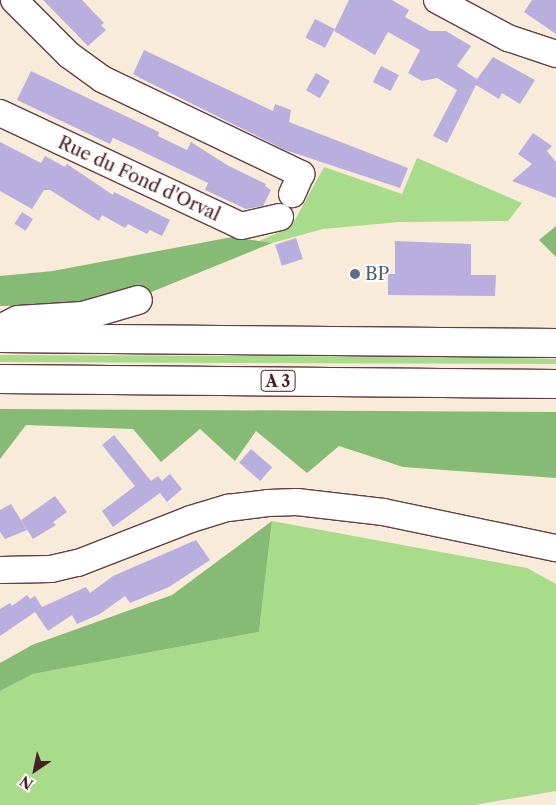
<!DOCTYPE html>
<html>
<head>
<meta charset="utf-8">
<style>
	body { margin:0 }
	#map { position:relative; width:556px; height:805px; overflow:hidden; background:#f9ebda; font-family:"Libre Caslon Text",serif }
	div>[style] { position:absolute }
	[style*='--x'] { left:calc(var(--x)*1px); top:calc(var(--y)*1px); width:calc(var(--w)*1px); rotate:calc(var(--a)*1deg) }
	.green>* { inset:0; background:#a8db8a }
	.forest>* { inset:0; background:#86bb76 }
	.building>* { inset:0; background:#b8afde; transform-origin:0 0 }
	.roads { filter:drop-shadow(1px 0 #643e45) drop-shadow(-1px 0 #643e45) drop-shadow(0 1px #643e45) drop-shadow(0 -1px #643e45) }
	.minor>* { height:26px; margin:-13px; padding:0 13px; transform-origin:13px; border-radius:13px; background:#fff }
	.highway>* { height:28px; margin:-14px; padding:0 14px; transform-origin:14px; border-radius:14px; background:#fff }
	.dots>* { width:14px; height:14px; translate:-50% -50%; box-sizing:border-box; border:2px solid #fdfcf7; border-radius:50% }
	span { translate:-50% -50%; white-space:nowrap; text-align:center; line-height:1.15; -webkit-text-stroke:4px #fdfcf7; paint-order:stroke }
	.shield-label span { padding:1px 4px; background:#fdfcf7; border:1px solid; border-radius:4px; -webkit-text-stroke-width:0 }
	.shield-label { font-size:16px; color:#4a1f2b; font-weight:700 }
	.street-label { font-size:18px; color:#4a1f2b }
	.service-label { font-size:18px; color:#4e5e75 }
	.left { translate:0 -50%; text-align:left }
	.north { position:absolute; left:10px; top:745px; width:50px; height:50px; -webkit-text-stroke:4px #fdfcf7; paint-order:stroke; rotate:214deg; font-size:14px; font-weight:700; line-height:20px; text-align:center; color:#4a1f2b }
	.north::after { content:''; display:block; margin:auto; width:18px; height:22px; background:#4a1f2b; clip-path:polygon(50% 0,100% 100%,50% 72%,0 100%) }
</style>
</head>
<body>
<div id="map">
	<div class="green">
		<div style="clip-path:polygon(417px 158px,522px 203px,508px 221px,399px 222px,323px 229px,272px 243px,259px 241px,291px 227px,324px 167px,402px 194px)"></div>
		<div style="clip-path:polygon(0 355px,476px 357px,556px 359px,556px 364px,0 362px)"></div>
		<div style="clip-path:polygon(272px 521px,527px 568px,556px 584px,556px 791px,474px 805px,0 805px,0 691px,33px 674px,259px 632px)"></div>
	</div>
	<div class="forest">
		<div style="clip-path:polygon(556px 226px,556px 257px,539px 240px)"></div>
		<div style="clip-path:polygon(232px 237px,272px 243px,139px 297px,83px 305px,0 306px,0 276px,53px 271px)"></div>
		<div style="clip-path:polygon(0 409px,556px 412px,556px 478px,403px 467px,339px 446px,307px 473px,256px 431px,235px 461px,200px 429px,161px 462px,133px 429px,26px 425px,0 459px)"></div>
		<div style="clip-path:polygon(272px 521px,259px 632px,33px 674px,0 691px,0 663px,32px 645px,172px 595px)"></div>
	</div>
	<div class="building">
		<div style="clip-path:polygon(43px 0,82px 0,104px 23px,101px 25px,106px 30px,88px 46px)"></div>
		<div style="clip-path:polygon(349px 0,392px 0,409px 10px,405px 17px,430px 31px,446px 31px,471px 46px,457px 66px,477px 79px,493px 57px,535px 80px,520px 104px,502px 93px,499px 99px,476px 85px,447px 143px,433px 136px,457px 90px,437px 78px,422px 81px,408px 73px,420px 50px,388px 32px,375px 55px,334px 31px)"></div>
		<div style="clip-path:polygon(532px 0,556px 0,556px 34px,524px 12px)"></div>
		<div style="left:315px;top:19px;width:22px;height:21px;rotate:27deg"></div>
		<div style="clip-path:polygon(144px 50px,273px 111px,275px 104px,291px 110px,289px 122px,408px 168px,400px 188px,285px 150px,144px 80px,133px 74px)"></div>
		<div style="left:381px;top:66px;width:20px;height:18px;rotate:27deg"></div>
		<div style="clip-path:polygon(31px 71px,159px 132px,158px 136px,187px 150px,191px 142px,227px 165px,266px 184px,265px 186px,271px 190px,263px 206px,246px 209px,205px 190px,208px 183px,135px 148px,113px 138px,110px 144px,17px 100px)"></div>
		<div style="left:316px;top:73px;width:16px;height:20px;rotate:30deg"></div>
		<div style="clip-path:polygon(533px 133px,552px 146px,547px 151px,556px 162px,556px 198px,512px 181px,532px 164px,518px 154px)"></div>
		<div style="clip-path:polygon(0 142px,41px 163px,45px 156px,65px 167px,67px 164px,113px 195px,114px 192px,170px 220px,162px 236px,150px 230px,147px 234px,128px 224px,125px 228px,102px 215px,99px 221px,50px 190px,44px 190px,32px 209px,0 191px)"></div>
		<div style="left:22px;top:212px;width:13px;height:14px;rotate:32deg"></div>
		<div style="left:296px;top:238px;width:22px;height:22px;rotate:72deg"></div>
		<div style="clip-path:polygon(395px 241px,471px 244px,471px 275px,496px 275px,495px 296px,388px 295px,388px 274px,395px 274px)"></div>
		<div style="clip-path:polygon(114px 435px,151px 481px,158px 476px,162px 481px,170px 474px,182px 489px,167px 502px,160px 493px,113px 527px,102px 511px,135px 486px,102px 445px)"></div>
		<div style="left:251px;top:449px;width:28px;height:18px;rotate:41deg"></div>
		<div style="clip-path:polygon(55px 496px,67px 512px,53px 522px,56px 525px,33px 539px,21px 520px)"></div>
		<div style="clip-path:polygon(11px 504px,27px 530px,5px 539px,0 532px,0 510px)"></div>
		<div style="clip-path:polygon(196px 540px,210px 560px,169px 587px,130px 603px,125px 596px,100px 614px,77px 624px,72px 615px,48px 631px,35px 612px,0 636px,0 609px,10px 603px,12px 606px,27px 595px,30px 599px,35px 596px,42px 607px,86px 587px,90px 593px,113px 576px)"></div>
	</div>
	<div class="roads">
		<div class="minor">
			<div style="--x:14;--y:0;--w:78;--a:45"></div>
			<div style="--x:69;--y:55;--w:41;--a:36"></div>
			<div style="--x:102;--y:79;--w:221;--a:25.5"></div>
			<div style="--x:301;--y:174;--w:22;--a:114"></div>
			<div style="--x:437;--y:0;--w:81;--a:28.2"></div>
			<div style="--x:508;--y:38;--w:51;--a:18.4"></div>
			<div style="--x:0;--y:113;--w:266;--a:25.1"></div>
			<div style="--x:241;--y:226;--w:40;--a:-13"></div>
			<div style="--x:0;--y:570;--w:51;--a:-1.1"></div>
			<div style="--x:51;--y:569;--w:28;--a:-13"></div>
			<div style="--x:78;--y:563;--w:121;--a:-21.3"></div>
			<div style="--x:191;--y:519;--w:39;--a:-17"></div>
			<div style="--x:228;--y:508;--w:40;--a:-7.1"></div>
			<div style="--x:268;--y:503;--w:29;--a:-2"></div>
			<div style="--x:297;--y:502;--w:87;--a:6.6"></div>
			<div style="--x:383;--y:512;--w:177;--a:11.8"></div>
		</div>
		<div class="highway">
			<div style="--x:0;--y:329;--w:20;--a:-27"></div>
			<div style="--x:18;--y:320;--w:65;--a:-3.5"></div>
			<div style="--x:83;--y:316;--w:57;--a:-16.2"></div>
			<div style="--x:0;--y:338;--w:556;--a:0.52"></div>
			<div style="--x:0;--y:379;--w:556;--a:0.52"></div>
		</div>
	</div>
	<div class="dots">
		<div style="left:355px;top:274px;background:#5c6f8a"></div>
	</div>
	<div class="shield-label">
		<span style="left:278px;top:381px">A 3</span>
	</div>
	<div class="street-label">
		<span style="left:139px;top:179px;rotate:25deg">Rue du Fond d'Orval</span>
	</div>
	<div class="service-label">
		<span class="left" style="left:365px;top:274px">BP</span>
	</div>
	<div class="north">N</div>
</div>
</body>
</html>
